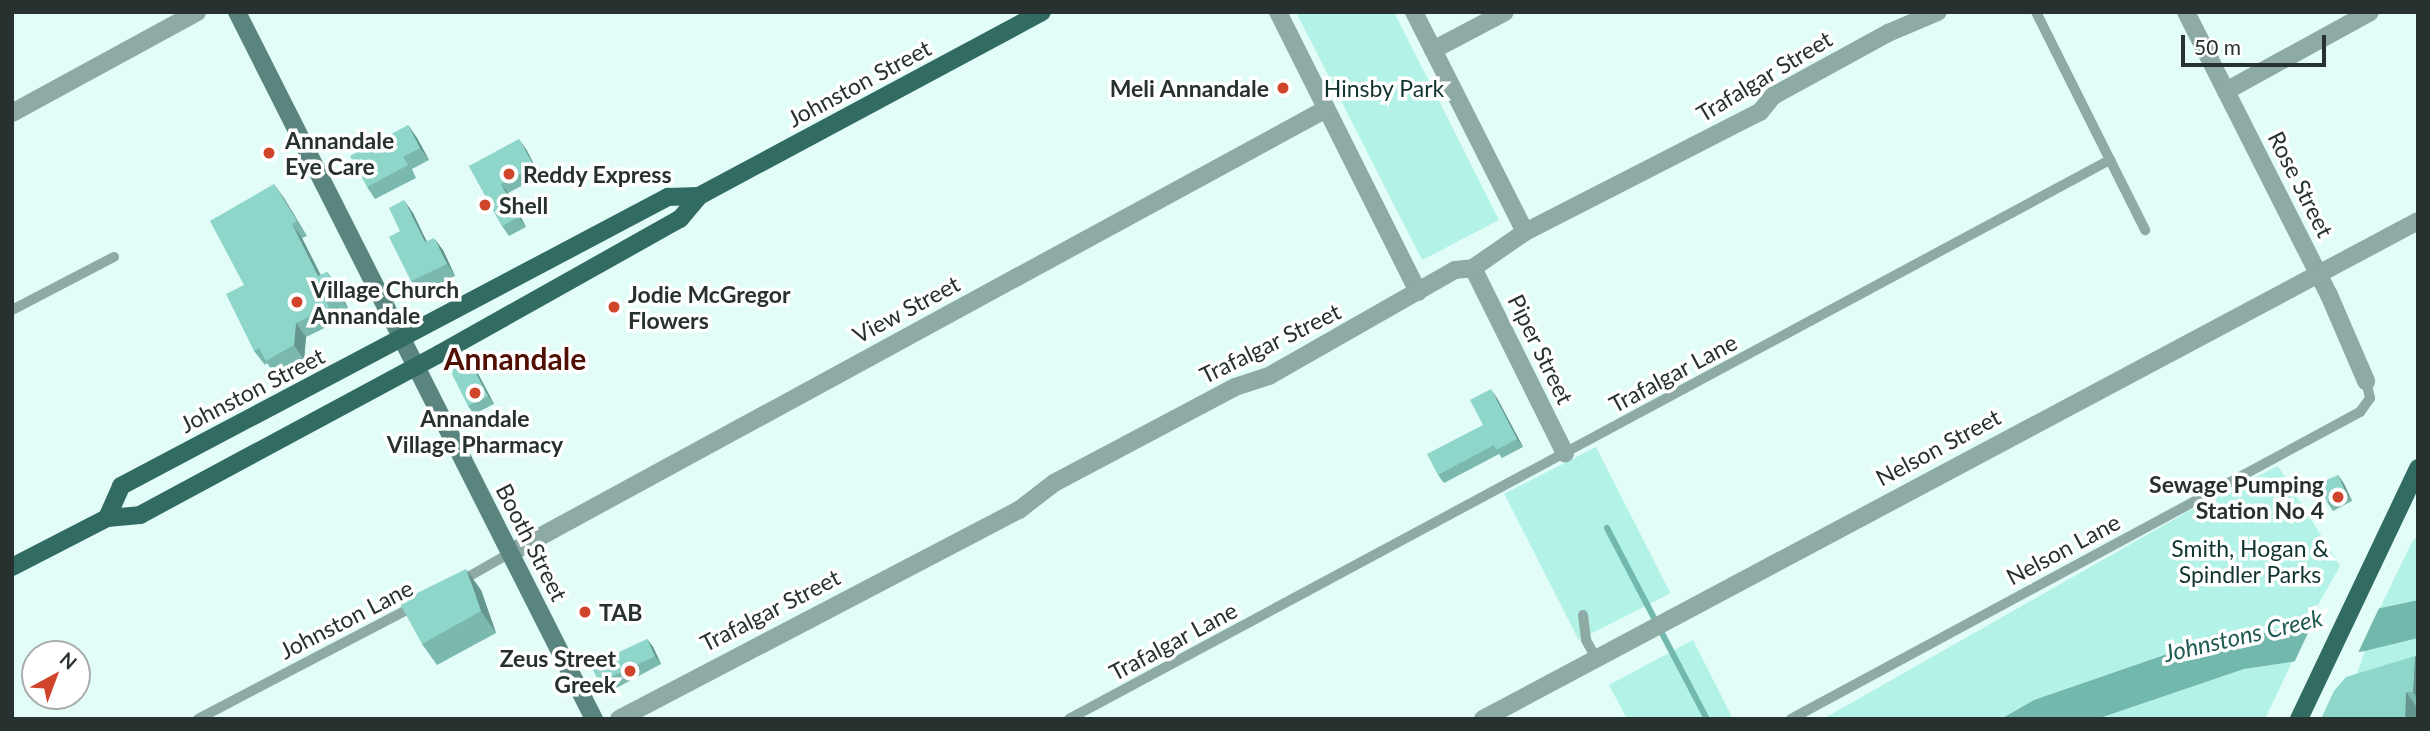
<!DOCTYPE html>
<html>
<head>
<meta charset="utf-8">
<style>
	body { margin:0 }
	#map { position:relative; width:2430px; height:731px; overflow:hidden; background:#e2fcf7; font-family:Lato,sans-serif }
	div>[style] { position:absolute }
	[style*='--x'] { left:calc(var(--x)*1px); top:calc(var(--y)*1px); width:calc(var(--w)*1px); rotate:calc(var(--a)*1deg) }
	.green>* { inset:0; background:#b3f2e6; transform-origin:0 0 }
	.water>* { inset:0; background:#72b8ad }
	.pier>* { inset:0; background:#e2fcf7 }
	.stream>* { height:6px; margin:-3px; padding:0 3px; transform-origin:3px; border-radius:3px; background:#72b8ad }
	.service>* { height:10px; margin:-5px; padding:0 5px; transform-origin:5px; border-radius:5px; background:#8daaa4 }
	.minor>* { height:18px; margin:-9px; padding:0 9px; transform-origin:9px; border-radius:9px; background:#8daaa4 }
	.secondary>* { height:18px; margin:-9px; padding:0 9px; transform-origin:9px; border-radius:9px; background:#59857e }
	.primary>* { height:18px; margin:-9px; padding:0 9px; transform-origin:9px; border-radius:9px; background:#316b62 }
	.wall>* { inset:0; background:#7bb8ae }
	.shaded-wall>* { inset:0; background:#64968d }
	.building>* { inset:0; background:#8fd6ca; transform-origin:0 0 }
	.dots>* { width:19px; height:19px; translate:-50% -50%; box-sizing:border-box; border:4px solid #fff; border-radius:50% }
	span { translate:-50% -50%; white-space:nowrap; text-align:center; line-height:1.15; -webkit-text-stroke:7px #fff; paint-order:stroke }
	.street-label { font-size:23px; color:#27312f }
	.poi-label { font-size:23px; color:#27312f; font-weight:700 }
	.right { translate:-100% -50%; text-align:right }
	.left { translate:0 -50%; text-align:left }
	.park-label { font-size:23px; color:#11342f }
	.water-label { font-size:24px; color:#205b53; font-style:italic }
	.district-label { font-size:30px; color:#510e03; font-weight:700 }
	.frame { position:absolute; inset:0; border:14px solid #27312f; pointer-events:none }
	.north { position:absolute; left:21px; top:640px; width:70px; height:70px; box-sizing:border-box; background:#fff; border:2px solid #a9adac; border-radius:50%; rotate:41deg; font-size:19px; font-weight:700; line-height:28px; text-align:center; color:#27312f }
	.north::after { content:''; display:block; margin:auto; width:24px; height:32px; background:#cf442a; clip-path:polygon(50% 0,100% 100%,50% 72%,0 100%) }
	.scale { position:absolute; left:2181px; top:35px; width:145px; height:32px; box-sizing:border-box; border:4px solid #27312f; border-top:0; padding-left:9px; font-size:21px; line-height:24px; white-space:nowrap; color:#27312f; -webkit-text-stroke:5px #fff; paint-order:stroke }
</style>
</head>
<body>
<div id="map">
	<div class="green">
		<div style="clip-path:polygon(1296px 12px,1394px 12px,1499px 220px,1422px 260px)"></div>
		<div style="left:1596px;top:447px;width:164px;height:103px;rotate:63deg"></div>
		<div style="clip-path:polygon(2278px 466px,2340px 566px,2309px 621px,2170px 653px,2034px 700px,2001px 719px,1823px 719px,2187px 512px)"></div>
		<div style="clip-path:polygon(2418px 537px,2418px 600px,2380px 608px,2413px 540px)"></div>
		<div style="clip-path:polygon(2418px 638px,2418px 668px,2346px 704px,2365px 651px)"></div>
		<div style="clip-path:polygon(1693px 640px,1733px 719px,1627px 719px,1609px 685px)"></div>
		<div style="clip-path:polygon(2292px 662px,2265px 719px,2097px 719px,2244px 669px)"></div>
	</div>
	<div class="water">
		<div style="clip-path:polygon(2418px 600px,2418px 638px,2365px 651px,2244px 669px,2097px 719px,2001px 719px,2034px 700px,2170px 653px)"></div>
	</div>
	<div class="pier">
		<div style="clip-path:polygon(2381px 604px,2357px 655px,2293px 665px,2316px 616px)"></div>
	</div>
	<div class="stream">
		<div style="--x:1607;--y:528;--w:216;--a:62.4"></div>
	</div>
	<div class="service">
		<div style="--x:2036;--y:12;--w:244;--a:63.4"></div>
		<div style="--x:12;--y:310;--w:115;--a:-27.5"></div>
		<div style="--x:461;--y:581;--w:56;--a:-29.7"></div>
		<div style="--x:1583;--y:615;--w:25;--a:83"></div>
		<div style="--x:1586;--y:640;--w:21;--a:61"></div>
		<div style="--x:198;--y:719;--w:244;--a:-27.6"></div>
		<div style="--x:1069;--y:719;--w:1182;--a:-28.24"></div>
		<div style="--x:1791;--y:719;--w:647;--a:-28.35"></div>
		<div style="--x:2360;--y:412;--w:17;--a:-54"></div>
		<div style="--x:2370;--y:398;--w:17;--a:-103"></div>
	</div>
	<div class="minor">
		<div style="--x:1278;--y:12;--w:313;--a:63.4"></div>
		<div style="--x:1414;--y:12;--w:246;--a:63.2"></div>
		<div style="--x:2186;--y:12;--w:317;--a:63.2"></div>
		<div style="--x:2329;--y:295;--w:94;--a:66.7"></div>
		<div style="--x:1433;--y:50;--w:81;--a:-27.8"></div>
		<div style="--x:2226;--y:91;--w:164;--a:-28.7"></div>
		<div style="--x:12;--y:113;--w:211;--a:-28.6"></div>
		<div style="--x:1473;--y:268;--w:207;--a:63.6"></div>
		<div style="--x:510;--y:553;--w:929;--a:-28.55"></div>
		<div style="--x:619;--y:719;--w:451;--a:-27.6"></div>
		<div style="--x:1019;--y:510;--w:44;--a:-37.6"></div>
		<div style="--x:1054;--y:483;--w:205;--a:-27.9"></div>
		<div style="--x:1235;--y:387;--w:36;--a:-18"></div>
		<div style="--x:1269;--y:376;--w:214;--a:-29.7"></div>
		<div style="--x:1455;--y:270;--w:18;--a:-6"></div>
		<div style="--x:1473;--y:268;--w:63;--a:-34.7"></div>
		<div style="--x:1525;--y:232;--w:264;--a:-27.1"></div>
		<div style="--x:1760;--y:112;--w:21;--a:-51"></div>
		<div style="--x:1773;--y:96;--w:131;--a:-28.7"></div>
		<div style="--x:1888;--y:33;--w:54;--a:-22.8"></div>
		<div style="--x:1483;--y:719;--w:1059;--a:-28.04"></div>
	</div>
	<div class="secondary">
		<div style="--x:237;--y:12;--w:792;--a:63.21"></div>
	</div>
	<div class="primary">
		<div style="--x:107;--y:518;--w:35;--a:-66"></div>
		<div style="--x:121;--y:486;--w:619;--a:-27.85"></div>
		<div style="--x:668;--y:197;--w:31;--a:-2"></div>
		<div style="--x:12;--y:567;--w:107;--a:-27.3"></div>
		<div style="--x:107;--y:518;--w:33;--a:-5"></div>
		<div style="--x:140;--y:515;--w:340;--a:-28.3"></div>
		<div style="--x:439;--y:354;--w:276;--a:-29.3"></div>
		<div style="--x:680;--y:219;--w:30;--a:-50"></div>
		<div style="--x:699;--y:196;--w:389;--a:-28.2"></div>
		<div style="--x:2299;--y:719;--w:278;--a:-64.6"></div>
	</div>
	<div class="wall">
		<div style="clip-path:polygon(408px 125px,417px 138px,429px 160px,412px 169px,416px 178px,375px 199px,367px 187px)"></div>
		<div style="clip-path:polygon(526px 149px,540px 176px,508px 193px,526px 227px,509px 236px,502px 226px,469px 166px)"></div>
		<div style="clip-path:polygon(274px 184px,307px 236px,302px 238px,321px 275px,327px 272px,337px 286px,348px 308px,336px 315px,339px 321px,306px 337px,304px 360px,276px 375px,267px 363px,265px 365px,254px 351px,244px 285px)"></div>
		<div style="clip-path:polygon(413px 213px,427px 242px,443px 250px,455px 276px,420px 294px,411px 281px,400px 231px)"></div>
		<div style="clip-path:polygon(469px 360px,475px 368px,494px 404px,474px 414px,468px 406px)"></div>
		<div style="clip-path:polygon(1497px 398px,1523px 447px,1502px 458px,1499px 454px,1444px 483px,1438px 475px,1483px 425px)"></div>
		<div style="clip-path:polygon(2338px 475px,2344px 484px,2352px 501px,2333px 511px,2327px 502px)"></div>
		<div style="clip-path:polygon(481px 590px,496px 633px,437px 665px,422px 644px)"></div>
		<div style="clip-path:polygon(647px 639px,653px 647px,661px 664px,607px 693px,601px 684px)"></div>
		<div style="clip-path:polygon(2415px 656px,2418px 660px,2418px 719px,2321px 719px)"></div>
	</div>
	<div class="shaded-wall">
		<div style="clip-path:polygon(408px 125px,417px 138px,429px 160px,420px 148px)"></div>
		<div style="clip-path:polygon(519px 139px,526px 149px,540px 176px,534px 166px)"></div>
		<div style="clip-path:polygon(274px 184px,284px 198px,307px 236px,297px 221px)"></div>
		<div style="clip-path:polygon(501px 184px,508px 193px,526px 227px,519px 217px)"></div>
		<div style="clip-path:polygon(404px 200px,413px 213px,433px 255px,425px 242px)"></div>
		<div style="clip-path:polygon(292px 224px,302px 238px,328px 291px,318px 276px)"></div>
		<div style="clip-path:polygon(434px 238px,443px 250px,455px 276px,447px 264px)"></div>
		<div style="clip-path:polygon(327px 272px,337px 286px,348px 308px,338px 294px)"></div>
		<div style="clip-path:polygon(296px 323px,306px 337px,304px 360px,294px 345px)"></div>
		<div style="clip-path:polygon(469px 360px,475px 368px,494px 404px,488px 396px)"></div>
		<div style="clip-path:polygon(1491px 389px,1497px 398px,1523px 447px,1517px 439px)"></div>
		<div style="clip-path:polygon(2338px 475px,2344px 484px,2352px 501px,2346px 493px)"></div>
		<div style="clip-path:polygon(466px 569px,481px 590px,496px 633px,481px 611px)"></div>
		<div style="clip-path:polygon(647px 639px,653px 647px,661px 664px,655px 656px)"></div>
		<div style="clip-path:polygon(2415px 656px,2418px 660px,2418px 699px,2413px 692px)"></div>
		<div style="clip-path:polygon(2406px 692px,2418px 709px,2418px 719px,2405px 719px)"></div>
	</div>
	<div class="building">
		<div style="clip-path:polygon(408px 125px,420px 148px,403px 157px,408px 165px,367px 187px,350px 156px)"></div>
		<div style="clip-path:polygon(519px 139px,534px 166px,501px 184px,519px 217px,502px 226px,469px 166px)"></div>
		<div style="clip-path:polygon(274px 184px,297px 221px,292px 224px,318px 276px,327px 272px,338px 294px,326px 301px,329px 307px,296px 323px,294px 345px,266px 361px,259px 348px,254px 351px,226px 294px,244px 285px,210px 221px)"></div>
		<div style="clip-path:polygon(404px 200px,425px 242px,434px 238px,447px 264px,411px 281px,389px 237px,400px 231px,389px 208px)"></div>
		<div style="clip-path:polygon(469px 360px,488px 396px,468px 406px,452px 374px,454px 367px)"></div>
		<div style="clip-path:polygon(1491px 389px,1517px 439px,1496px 450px,1494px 445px,1438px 475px,1427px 454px,1483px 425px,1470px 400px)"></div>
		<div style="left:2338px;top:475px;width:20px;height:21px;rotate:66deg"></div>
		<div style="clip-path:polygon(466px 569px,481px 611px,422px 644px,399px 602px)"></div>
		<div style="left:647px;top:639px;width:19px;height:62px;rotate:65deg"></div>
		<div style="clip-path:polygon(2415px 656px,2413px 692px,2406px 692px,2405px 719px,2321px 719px,2334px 691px,2346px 677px)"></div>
	</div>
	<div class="dots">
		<div style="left:1283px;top:88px;background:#cf442a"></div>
		<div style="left:269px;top:153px;background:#cf442a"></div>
		<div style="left:509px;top:174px;background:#cf442a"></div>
		<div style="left:485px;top:205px;background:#cf442a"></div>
		<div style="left:297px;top:302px;background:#cf442a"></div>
		<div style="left:614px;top:307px;background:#cf442a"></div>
		<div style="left:475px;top:393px;background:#cf442a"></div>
		<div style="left:2338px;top:497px;background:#cf442a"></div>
		<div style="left:585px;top:612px;background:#cf442a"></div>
		<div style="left:630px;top:671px;background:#cf442a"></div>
	</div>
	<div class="street-label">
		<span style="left:1764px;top:76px;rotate:-31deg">Trafalgar Street</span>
		<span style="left:859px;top:83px;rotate:-28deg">Johnston Street</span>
		<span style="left:2301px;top:184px;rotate:63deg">Rose Street</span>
		<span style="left:906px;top:309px;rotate:-28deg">View Street</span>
		<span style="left:1270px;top:343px;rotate:-26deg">Trafalgar Street</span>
		<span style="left:1541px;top:349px;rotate:64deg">Piper Street</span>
		<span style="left:1673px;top:373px;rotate:-28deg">Trafalgar Lane</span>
		<span style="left:252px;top:390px;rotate:-27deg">Johnston Street</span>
		<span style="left:1938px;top:447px;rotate:-28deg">Nelson Street</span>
		<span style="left:532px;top:542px;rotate:63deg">Booth Street</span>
		<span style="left:2063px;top:549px;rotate:-28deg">Nelson Lane</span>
		<span style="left:770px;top:610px;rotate:-27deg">Trafalgar Street</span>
		<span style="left:346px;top:619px;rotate:-27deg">Johnston Lane</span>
		<span style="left:1173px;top:641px;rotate:-28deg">Trafalgar Lane</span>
	</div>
	<div class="poi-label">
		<span class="right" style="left:1269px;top:88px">Meli Annandale</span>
		<span class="left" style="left:285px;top:153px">Annandale<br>Eye Care</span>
		<span class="left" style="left:523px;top:174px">Reddy Express</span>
		<span class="left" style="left:499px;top:205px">Shell</span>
		<span class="left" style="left:311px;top:302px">Village Church<br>Annandale</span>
		<span class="left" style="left:628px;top:307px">Jodie McGregor<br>Flowers</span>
		<span style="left:475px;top:431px">Annandale<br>Village Pharmacy</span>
		<span class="right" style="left:2324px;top:497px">Sewage Pumping<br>Station No 4</span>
		<span class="left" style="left:599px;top:612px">TAB</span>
		<span class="right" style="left:616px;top:671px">Zeus Street<br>Greek</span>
	</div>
	<div class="park-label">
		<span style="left:1384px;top:88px">Hinsby Park</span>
		<span style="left:2250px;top:561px">Smith, Hogan &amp;<br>Spindler Parks</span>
	</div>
	<div class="water-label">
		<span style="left:2243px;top:635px;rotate:-13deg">Johnstons Creek</span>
	</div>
	<div class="district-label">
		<span style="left:515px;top:358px">Annandale</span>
	</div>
	<div class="frame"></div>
	<div class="north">N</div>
	<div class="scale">50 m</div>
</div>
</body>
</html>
